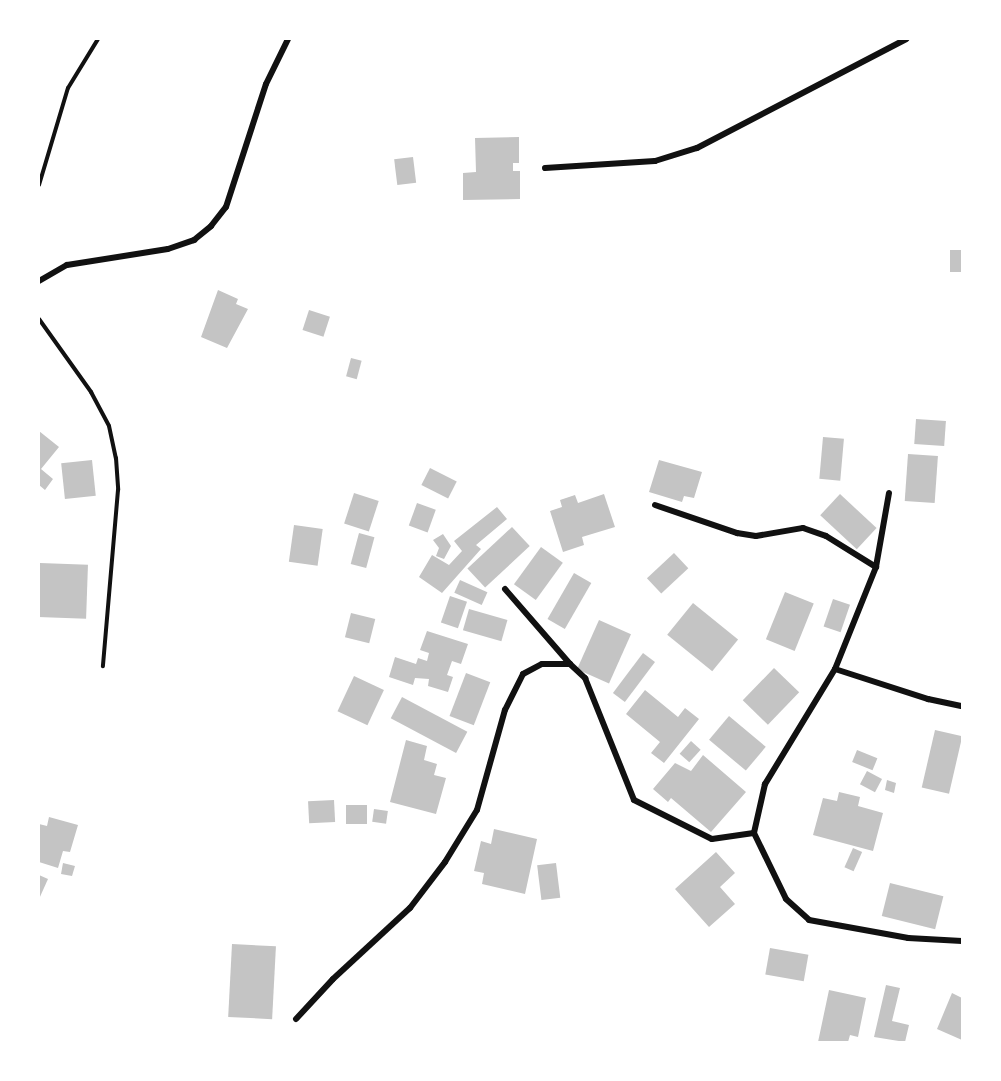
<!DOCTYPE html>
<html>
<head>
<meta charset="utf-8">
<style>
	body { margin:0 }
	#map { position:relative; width:1001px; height:1081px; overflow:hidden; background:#fff; font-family:"Varela Round",sans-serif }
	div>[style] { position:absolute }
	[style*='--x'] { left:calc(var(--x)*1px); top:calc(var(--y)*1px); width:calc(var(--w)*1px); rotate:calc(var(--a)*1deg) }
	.building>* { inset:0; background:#c4c4c4; transform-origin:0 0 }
	.path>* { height:4px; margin:-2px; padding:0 2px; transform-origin:2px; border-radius:2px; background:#111 }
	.minor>* { height:6px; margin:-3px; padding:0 3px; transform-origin:3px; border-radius:3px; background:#111 }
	span { translate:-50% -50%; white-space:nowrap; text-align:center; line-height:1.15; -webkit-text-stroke:4.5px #fff; paint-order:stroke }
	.frame { position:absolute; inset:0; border:40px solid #fff; pointer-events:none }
</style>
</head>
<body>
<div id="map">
	<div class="building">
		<div style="clip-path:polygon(519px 137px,519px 163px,513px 163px,513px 171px,520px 171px,520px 199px,463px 200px,463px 173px,476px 172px,475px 138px)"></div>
		<div style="left:413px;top:157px;width:26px;height:19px;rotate:83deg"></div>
		<div style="left:962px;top:250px;width:22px;height:12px;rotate:90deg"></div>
		<div style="clip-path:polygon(218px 290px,238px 299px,236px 304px,248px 309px,227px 348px,201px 337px)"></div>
		<div style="left:309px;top:310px;width:22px;height:21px;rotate:18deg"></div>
		<div style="left:351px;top:358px;width:11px;height:19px;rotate:15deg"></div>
		<div style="left:916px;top:419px;width:30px;height:25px;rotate:4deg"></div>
		<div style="clip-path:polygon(39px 431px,59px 447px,41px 469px,53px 479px,45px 490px,39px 485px)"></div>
		<div style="left:823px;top:437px;width:21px;height:42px;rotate:5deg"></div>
		<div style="left:908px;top:454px;width:30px;height:47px;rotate:4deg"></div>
		<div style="left:92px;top:460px;width:36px;height:31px;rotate:84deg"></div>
		<div style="clip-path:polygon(659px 460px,702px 472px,694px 498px,684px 496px,682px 502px,649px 492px)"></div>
		<div style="left:430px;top:468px;width:30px;height:19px;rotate:27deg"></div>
		<div style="left:354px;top:493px;width:26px;height:32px;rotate:18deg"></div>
		<div style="clip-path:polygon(604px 494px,615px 527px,582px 537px,584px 545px,563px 552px,550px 511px,562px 507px,560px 500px,575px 495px,578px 503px)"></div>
		<div style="left:840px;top:494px;width:50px;height:29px;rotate:43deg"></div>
		<div style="left:417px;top:503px;width:20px;height:24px;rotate:20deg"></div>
		<div style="clip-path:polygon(497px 507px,507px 519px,476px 545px,481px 549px,442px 593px,419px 577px,432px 555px,449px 565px,462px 551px,454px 541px)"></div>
		<div style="left:294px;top:525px;width:29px;height:37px;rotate:8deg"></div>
		<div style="left:512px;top:527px;width:26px;height:61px;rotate:47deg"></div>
		<div style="left:359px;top:533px;width:16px;height:32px;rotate:15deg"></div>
		<div style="clip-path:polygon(443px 534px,451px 546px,444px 559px,436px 556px,439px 548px,433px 540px)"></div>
		<div style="left:541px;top:547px;width:27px;height:46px;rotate:36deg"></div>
		<div style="left:674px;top:553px;width:21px;height:37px;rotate:47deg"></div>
		<div style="left:40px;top:563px;width:48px;height:54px;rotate:2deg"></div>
		<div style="left:574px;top:573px;width:20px;height:53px;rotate:30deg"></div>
		<div style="left:460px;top:580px;width:30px;height:14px;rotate:24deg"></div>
		<div style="left:785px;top:592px;width:31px;height:51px;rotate:22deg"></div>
		<div style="left:450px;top:596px;width:18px;height:28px;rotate:19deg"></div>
		<div style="left:833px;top:599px;width:18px;height:29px;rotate:19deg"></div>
		<div style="left:693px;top:603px;width:58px;height:41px;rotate:39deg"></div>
		<div style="left:469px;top:609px;width:40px;height:22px;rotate:16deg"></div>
		<div style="left:351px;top:613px;width:25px;height:25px;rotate:14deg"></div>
		<div style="left:599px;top:620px;width:35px;height:54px;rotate:24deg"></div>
		<div style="clip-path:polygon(427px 631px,468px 644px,461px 664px,452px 661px,447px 675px,453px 677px,448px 692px,428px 686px,429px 679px,415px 678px,413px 685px,389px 677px,395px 657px,416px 664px,418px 658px,427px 661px,429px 653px,420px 650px)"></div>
		<div style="left:643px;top:653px;width:15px;height:50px;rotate:37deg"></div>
		<div style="left:774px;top:668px;width:35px;height:45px;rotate:44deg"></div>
		<div style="left:466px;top:673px;width:26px;height:46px;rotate:21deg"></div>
		<div style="left:354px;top:676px;width:33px;height:39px;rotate:25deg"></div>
		<div style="clip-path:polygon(645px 690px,678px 717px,685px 708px,699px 719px,664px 763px,651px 753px,660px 742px,626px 714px)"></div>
		<div style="left:402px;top:697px;width:74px;height:24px;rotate:28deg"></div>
		<div style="left:729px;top:716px;width:48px;height:31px;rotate:40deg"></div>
		<div style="left:935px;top:730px;width:28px;height:59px;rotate:13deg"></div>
		<div style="clip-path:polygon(406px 740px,427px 746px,424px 760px,437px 764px,434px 775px,446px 778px,436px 814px,390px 802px)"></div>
		<div style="left:691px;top:741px;width:13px;height:17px;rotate:42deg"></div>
		<div style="left:857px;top:750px;width:22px;height:13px;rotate:22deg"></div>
		<div style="clip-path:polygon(703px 755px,746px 792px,711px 832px,671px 798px,668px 802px,653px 789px,675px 763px,691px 771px)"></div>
		<div style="left:867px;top:771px;width:17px;height:15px;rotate:28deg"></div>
		<div style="clip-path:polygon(887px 780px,896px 783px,894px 793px,885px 790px)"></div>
		<div style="clip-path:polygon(839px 792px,860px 797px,858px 806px,883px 813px,873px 851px,813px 835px,823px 798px,837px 801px)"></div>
		<div style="left:334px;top:800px;width:22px;height:26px;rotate:87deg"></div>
		<div style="left:346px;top:805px;width:21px;height:19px"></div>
		<div style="left:374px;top:809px;width:14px;height:13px;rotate:8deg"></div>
		<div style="clip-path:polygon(49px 817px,78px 825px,70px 852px,63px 851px,58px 868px,39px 862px,39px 824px,47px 826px)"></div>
		<div style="clip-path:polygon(494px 829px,537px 839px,525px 894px,482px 884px,484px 873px,474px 871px,481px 841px,491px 844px)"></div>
		<div style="left:853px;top:848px;width:10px;height:21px;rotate:24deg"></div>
		<div style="clip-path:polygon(716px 852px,735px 873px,720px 887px,735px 904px,709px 927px,675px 889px)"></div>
		<div style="clip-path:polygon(63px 863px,75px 866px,72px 876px,61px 874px)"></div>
		<div style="left:556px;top:863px;width:35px;height:19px;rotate:83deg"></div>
		<div style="clip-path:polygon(39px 875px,48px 879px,39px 899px)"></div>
		<div style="left:890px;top:883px;width:55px;height:34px;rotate:14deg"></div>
		<div style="left:232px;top:944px;width:44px;height:73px;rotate:3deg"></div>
		<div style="left:770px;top:948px;width:39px;height:27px;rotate:10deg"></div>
		<div style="clip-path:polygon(886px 985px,900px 988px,892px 1021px,909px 1025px,905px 1042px,874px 1037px)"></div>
		<div style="clip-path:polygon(829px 990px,866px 998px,858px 1037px,850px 1035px,848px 1042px,818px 1042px)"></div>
		<div style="clip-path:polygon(952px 993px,962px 998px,962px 1040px,937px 1029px)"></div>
	</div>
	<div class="path">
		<div style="--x:39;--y:185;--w:101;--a:-73.4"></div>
		<div style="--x:68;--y:88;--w:57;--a:-58.5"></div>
		<div style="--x:39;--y:319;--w:90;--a:54.5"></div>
		<div style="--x:91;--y:392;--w:38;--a:62"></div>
		<div style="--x:109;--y:426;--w:33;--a:78"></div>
		<div style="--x:116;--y:458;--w:32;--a:86"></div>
		<div style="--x:118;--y:490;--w:177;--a:94.9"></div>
	</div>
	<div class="minor">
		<div style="--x:545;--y:168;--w:110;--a:-3.6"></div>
		<div style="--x:655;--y:161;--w:44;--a:-17.2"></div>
		<div style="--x:697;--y:148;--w:236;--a:-27.5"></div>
		<div style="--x:39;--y:281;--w:32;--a:-30"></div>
		<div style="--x:67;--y:265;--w:102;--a:-9"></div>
		<div style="--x:168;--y:249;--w:28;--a:-19"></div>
		<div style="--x:194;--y:240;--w:22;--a:-39"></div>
		<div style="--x:211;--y:226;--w:24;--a:-52"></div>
		<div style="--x:226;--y:207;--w:129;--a:-72"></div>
		<div style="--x:266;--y:84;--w:50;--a:-63.9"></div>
		<div style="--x:889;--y:493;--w:75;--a:100"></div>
		<div style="--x:876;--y:567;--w:110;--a:111.9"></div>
		<div style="--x:835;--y:669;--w:135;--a:121.3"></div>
		<div style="--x:765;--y:784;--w:50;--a:102.7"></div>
		<div style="--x:754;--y:833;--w:73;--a:64.1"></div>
		<div style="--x:786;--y:899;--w:31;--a:42"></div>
		<div style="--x:809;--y:920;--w:101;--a:10.3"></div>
		<div style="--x:908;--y:938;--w:54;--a:3.2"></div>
		<div style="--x:655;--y:505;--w:87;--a:18.9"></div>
		<div style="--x:737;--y:533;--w:19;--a:9"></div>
		<div style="--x:756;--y:536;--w:48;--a:-9.7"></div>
		<div style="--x:803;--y:528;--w:24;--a:19"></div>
		<div style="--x:826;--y:536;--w:59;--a:31.8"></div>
		<div style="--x:505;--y:589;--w:99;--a:49.1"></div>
		<div style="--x:835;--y:669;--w:98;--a:17.9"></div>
		<div style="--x:928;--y:699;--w:35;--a:12"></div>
		<div style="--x:296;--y:1019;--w:54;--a:-47.2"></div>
		<div style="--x:333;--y:979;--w:105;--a:-42.7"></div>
		<div style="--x:410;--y:908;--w:58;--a:-52.7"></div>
		<div style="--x:445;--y:862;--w:61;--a:-58.4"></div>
		<div style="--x:477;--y:810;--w:104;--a:-74.4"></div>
		<div style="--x:505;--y:710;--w:40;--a:-63.4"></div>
		<div style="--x:523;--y:674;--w:21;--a:-28"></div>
		<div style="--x:542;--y:664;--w:28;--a:0"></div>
		<div style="--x:570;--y:664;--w:21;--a:43"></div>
		<div style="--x:585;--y:678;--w:131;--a:68.1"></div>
		<div style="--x:634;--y:800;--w:87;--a:26.6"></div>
		<div style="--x:712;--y:839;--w:42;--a:-8.1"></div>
	</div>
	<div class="frame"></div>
</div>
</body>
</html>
